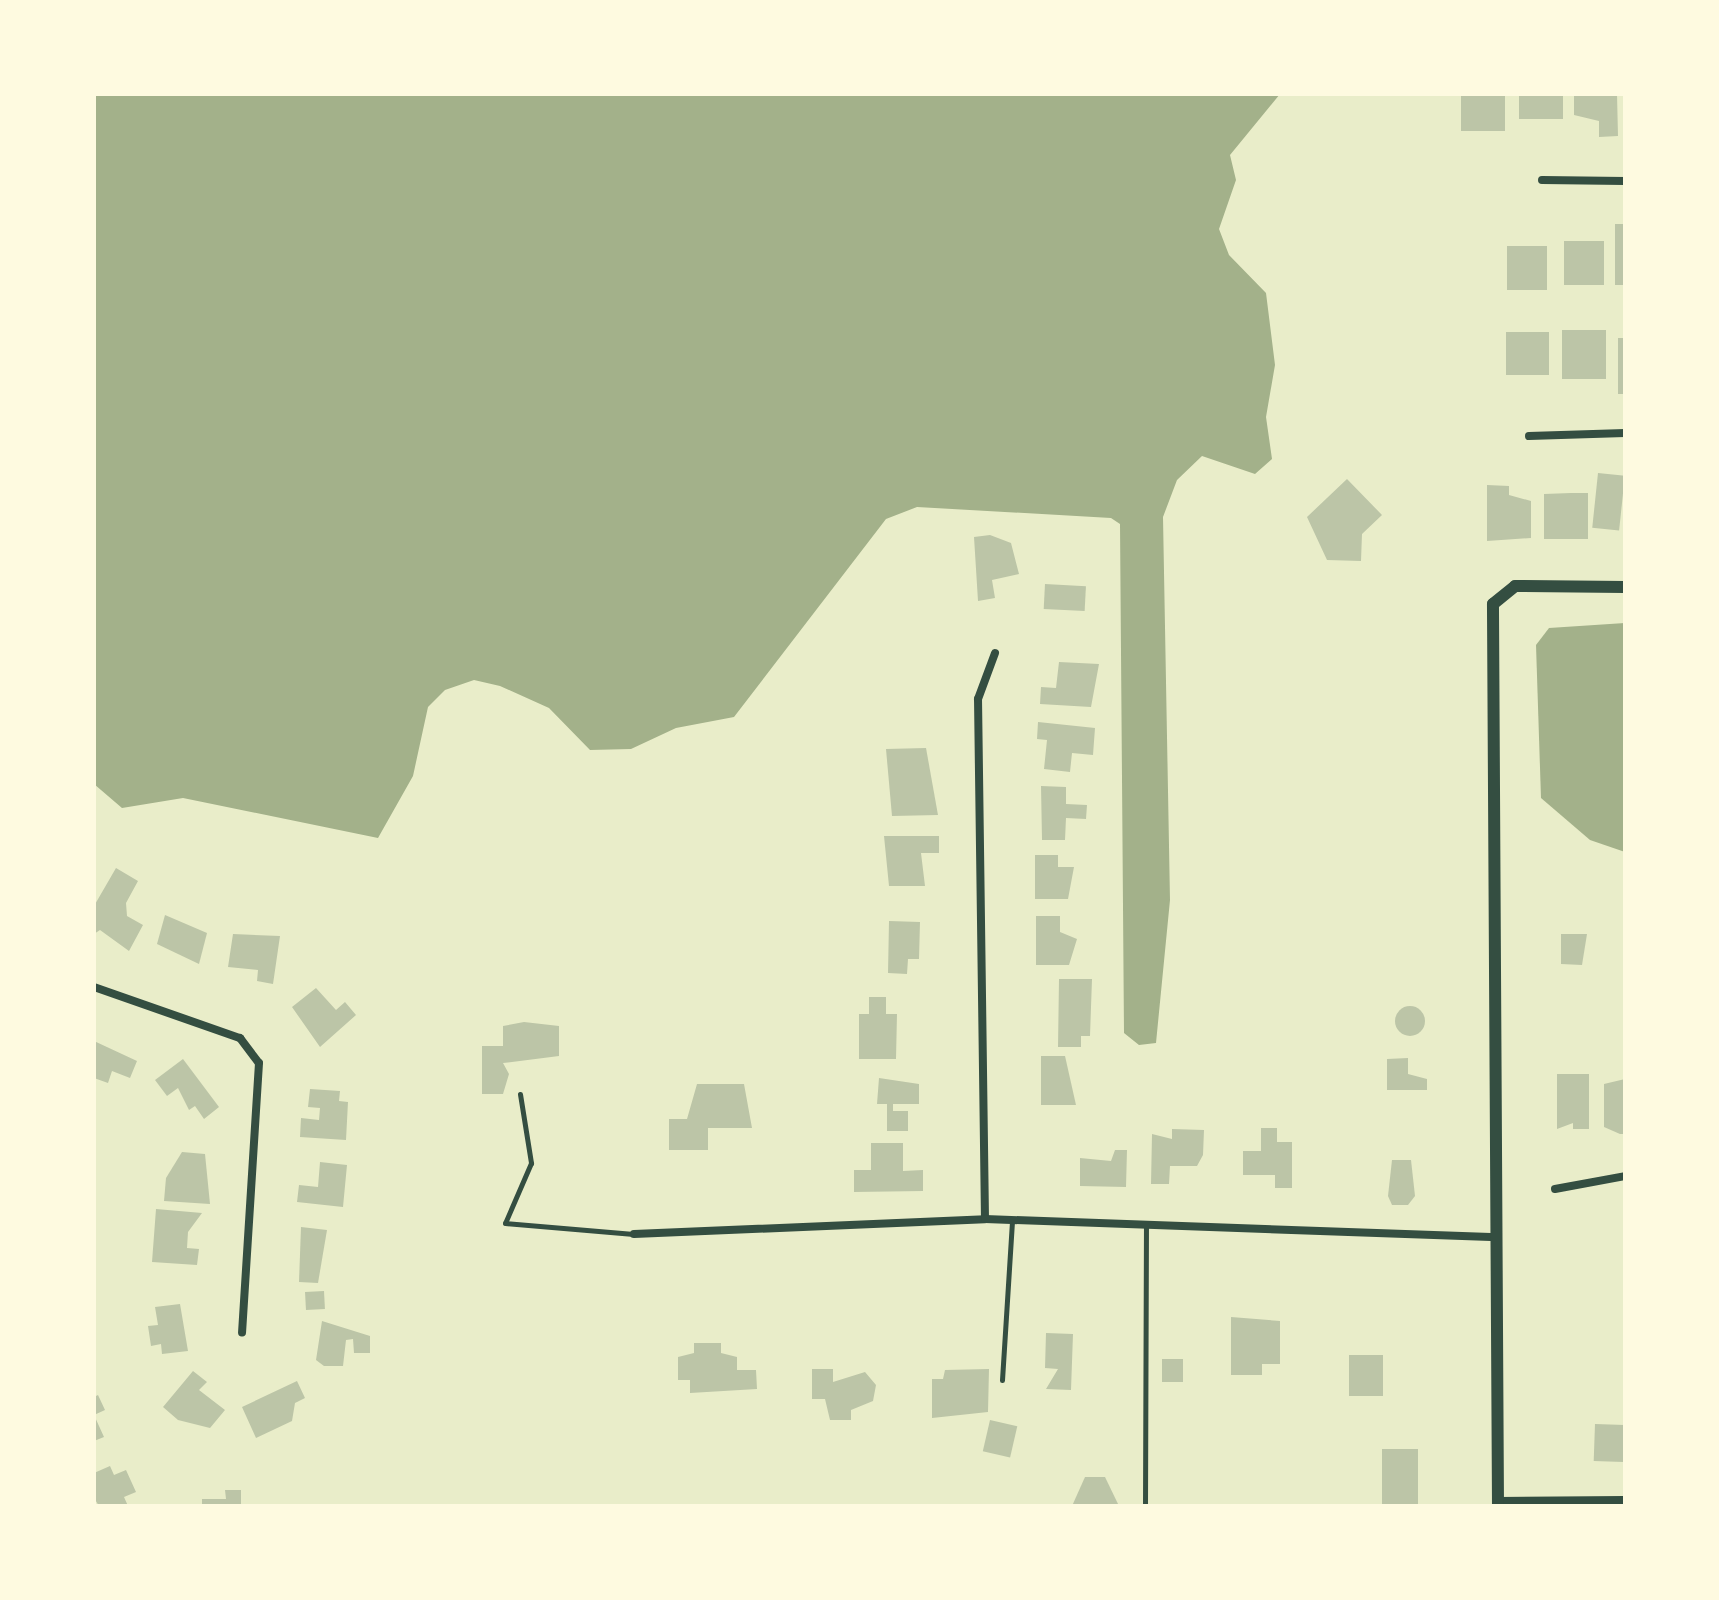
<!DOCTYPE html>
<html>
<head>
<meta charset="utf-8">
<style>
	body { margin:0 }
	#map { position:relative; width:1719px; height:1600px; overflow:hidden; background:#e9edc9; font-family:"Fira Sans Condensed",sans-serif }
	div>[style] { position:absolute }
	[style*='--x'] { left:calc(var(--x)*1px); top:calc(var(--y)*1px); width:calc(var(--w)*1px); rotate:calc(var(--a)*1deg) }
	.water>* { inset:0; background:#a3b18a }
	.building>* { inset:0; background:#bcc5a7; transform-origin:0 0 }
	.round { border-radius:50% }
	.service>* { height:5px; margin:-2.5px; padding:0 2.5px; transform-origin:2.5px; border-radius:2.5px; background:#344e41 }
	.minor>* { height:8px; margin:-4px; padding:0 4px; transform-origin:4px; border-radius:4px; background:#344e41 }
	.tertiary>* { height:12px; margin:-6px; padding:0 6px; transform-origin:6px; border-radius:6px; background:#344e41 }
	span { translate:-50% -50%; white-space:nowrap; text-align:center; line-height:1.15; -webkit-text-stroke:8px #fefae0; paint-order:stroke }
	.frame { position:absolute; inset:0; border:96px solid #fefae0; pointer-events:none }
</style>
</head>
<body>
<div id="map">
	<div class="water">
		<div style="clip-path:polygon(94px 94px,1280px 94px,1230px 155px,1236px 180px,1219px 229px,1229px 255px,1266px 293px,1275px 365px,1266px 417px,1272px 459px,1255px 474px,1202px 456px,1177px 480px,1163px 517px,1170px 900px,1156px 1043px,1139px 1045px,1124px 1033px,1120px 524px,1111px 518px,917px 507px,886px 519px,734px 717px,676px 728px,631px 749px,590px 750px,549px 708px,500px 686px,474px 680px,445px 690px,428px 707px,413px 776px,378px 838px,183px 798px,122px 808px,94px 784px)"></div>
		<div style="clip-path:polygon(1625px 623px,1625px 852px,1590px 840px,1541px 798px,1536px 645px,1549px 628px)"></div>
	</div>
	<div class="building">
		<div style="left:1461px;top:94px;width:44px;height:37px"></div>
		<div style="left:1519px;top:94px;width:44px;height:25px"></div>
		<div style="clip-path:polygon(1574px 94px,1617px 94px,1618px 136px,1599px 137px,1599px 121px,1574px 115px)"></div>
		<div style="left:1615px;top:224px;width:10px;height:61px"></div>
		<div style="left:1604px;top:241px;width:44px;height:40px;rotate:90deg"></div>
		<div style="left:1547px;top:246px;width:44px;height:40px;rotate:90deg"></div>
		<div style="left:1562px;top:330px;width:44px;height:49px"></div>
		<div style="left:1506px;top:332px;width:43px;height:43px"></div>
		<div style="left:1618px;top:338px;width:7px;height:56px"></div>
		<div style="left:1598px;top:473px;width:27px;height:55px;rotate:6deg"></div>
		<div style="clip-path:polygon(1347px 479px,1382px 515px,1362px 534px,1361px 561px,1327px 560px,1307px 517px)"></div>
		<div style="clip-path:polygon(1487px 485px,1509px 486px,1509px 495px,1531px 501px,1531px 538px,1487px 541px)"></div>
		<div style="clip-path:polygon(1571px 493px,1588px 493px,1588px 539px,1544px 539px,1544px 494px)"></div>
		<div style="clip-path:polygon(990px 535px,1011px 543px,1019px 574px,992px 580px,995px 598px,978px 601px,974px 537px)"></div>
		<div style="left:1045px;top:584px;width:41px;height:25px;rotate:3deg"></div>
		<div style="clip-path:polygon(1059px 662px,1099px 664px,1091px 707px,1040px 704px,1041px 687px,1056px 688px)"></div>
		<div style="clip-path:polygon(1038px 722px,1095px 728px,1093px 755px,1072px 753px,1070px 772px,1044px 769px,1047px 740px,1037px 739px)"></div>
		<div style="clip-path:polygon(926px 748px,938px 815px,892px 816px,886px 749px)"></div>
		<div style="clip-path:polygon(1041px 786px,1066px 787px,1066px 804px,1087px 805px,1086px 819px,1066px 818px,1065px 840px,1042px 840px)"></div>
		<div style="clip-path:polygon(884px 836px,939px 836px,939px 853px,921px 853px,925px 886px,889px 886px)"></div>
		<div style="clip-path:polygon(1035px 855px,1058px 855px,1058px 867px,1074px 867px,1068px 899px,1035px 899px)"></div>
		<div style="clip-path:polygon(116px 868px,138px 881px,126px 903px,127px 916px,143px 925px,129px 951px,100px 930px,94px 934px,94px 906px)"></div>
		<div style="clip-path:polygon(165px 915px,207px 933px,199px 964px,157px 944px)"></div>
		<div style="clip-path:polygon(1036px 916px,1060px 916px,1060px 932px,1077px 939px,1069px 965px,1036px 965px)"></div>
		<div style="clip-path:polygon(889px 921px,920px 922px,919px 959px,908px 959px,907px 974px,888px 973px)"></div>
		<div style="clip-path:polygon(233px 934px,280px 936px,273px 984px,257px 981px,258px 970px,228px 967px)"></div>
		<div style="clip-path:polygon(1561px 934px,1587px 934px,1582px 965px,1561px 964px)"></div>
		<div style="clip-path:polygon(1059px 979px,1092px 979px,1090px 1036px,1081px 1036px,1081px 1047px,1058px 1047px)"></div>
		<div style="clip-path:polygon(316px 988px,336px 1010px,345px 1002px,356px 1015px,320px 1047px,292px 1007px)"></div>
		<div style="clip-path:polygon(869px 997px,886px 997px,886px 1014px,897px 1014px,896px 1059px,859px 1059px,859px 1014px,869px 1014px)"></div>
		<div class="round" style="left:1395px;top:1006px;width:30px;height:30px"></div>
		<div style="clip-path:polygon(524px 1022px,559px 1026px,559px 1056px,503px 1063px,509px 1074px,503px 1094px,482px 1094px,482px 1046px,503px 1046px,503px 1026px)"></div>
		<div style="clip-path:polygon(94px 1041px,137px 1061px,130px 1078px,112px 1071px,108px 1083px,94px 1078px)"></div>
		<div style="clip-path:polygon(1041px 1056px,1065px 1056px,1076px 1105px,1041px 1105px)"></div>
		<div style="clip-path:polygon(1408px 1058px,1408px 1074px,1427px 1079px,1427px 1090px,1387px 1090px,1387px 1059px)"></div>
		<div style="clip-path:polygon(183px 1059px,219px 1107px,204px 1119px,195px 1106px,189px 1110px,178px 1088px,167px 1096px,155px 1080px)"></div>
		<div style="clip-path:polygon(1557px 1074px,1589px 1074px,1589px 1129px,1573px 1129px,1573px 1123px,1557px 1129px)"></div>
		<div style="clip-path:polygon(879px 1078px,919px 1084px,919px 1104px,893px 1104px,893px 1111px,908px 1111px,908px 1131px,887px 1131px,887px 1104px,877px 1104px)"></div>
		<div style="clip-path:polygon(1625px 1079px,1625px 1134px,1620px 1134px,1604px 1127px,1604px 1084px)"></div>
		<div style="clip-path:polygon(697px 1084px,744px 1084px,752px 1128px,708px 1128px,708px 1150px,669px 1150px,669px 1119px,687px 1119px)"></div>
		<div style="clip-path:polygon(310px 1089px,340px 1091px,339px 1101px,348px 1102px,346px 1140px,300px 1137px,301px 1118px,319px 1120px,320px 1108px,308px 1107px)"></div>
		<div style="clip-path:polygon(1261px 1128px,1277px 1128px,1277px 1142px,1292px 1142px,1292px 1188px,1275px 1188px,1275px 1175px,1243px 1175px,1243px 1151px,1261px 1151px)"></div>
		<div style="clip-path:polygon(1172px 1129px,1204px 1130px,1203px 1155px,1197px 1166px,1170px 1166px,1169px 1184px,1151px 1184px,1152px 1134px,1172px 1139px)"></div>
		<div style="clip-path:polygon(871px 1143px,903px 1143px,903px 1171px,923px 1170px,923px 1191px,854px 1192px,854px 1170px,871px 1170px)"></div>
		<div style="clip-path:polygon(1115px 1150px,1127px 1150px,1126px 1187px,1080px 1186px,1080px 1158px,1111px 1161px)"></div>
		<div style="clip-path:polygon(182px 1152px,205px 1154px,210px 1204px,164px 1201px,166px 1178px)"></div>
		<div style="clip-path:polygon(1392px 1160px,1411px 1160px,1415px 1196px,1408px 1205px,1392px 1205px,1388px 1196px)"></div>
		<div style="clip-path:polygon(320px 1162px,347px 1165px,343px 1207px,297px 1202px,299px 1185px,318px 1187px)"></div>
		<div style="clip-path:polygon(156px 1209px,202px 1213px,188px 1232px,187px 1248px,199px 1249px,197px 1265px,152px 1262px)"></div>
		<div style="clip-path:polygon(301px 1227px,327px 1230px,318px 1283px,299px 1282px)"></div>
		<div style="left:324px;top:1291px;width:18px;height:19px;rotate:87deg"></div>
		<div style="clip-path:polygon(180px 1304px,188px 1351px,162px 1354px,161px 1344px,151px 1346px,148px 1326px,158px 1325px,155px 1307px)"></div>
		<div style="clip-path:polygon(1231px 1317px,1280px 1321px,1280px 1364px,1262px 1364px,1262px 1375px,1231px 1375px)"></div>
		<div style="clip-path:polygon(322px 1321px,370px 1336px,370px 1353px,354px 1353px,353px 1339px,346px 1340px,343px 1366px,324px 1366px,316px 1360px)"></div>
		<div style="clip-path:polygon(1046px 1333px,1073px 1334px,1071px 1390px,1046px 1389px,1058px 1369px,1045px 1368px)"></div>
		<div style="clip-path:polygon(694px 1343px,721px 1343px,721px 1353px,737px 1357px,737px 1370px,756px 1370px,757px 1389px,690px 1393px,690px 1380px,678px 1380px,678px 1357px,694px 1353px)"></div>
		<div style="left:1349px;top:1355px;width:34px;height:41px"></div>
		<div style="left:1162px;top:1359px;width:21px;height:23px"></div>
		<div style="clip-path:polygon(812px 1369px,833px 1369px,833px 1382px,865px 1372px,876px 1385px,873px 1401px,851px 1410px,851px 1420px,830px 1420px,825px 1399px,812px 1399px)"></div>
		<div style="clip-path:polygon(989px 1369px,988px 1412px,932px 1418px,932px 1379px,943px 1379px,945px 1370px)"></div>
		<div style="clip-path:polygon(193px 1371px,207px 1382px,199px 1390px,225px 1410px,210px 1428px,178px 1420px,163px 1407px)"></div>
		<div style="clip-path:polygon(297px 1381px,305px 1398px,295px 1403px,292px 1421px,256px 1438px,242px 1407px)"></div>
		<div style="clip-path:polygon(98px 1395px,105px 1410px,94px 1415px,104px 1437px,94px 1441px,94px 1397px)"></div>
		<div style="left:990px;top:1420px;width:28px;height:32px;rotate:13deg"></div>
		<div style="left:1595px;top:1424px;width:30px;height:37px;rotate:2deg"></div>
		<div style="left:1382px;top:1449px;width:36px;height:56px"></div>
		<div style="clip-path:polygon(110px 1466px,114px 1475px,126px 1470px,136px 1492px,124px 1497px,128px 1506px,99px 1506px,94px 1498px,94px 1473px)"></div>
		<div style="clip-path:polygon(1085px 1477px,1105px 1477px,1119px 1506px,1072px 1506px)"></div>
		<div style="clip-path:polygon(225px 1490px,241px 1490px,241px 1506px,202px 1506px,202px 1499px,226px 1499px)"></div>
	</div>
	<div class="service">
		<div style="--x:520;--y:1094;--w:70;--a:80.9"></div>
		<div style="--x:531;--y:1163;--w:65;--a:113.4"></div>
		<div style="--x:505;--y:1223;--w:129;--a:4.9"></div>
		<div style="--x:1002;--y:1380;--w:160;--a:-86.4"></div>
		<div style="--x:1145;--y:1506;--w:279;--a:-89.8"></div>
	</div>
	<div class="minor">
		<div style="--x:1542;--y:180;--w:83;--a:0.7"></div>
		<div style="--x:1529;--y:436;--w:96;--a:-1.8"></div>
		<div style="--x:94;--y:987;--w:155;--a:19.3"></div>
		<div style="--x:240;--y:1038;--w:31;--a:53"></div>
		<div style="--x:259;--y:1063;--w:270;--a:93.6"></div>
		<div style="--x:1555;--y:1189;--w:71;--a:-10.5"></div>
		<div style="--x:985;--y:1219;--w:520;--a:-90.77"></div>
		<div style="--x:978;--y:699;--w:49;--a:-69.7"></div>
		<div style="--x:634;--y:1234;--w:351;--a:-2.4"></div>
		<div style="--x:985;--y:1219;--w:506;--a:2.04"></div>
		<div style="--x:1498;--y:1501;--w:127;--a:-0.5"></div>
	</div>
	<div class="tertiary">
		<div style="--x:1498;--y:1506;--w:902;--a:-90.32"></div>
		<div style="--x:1493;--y:604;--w:28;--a:-39"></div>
		<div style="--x:1515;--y:586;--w:110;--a:0.5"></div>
	</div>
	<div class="frame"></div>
</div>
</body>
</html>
